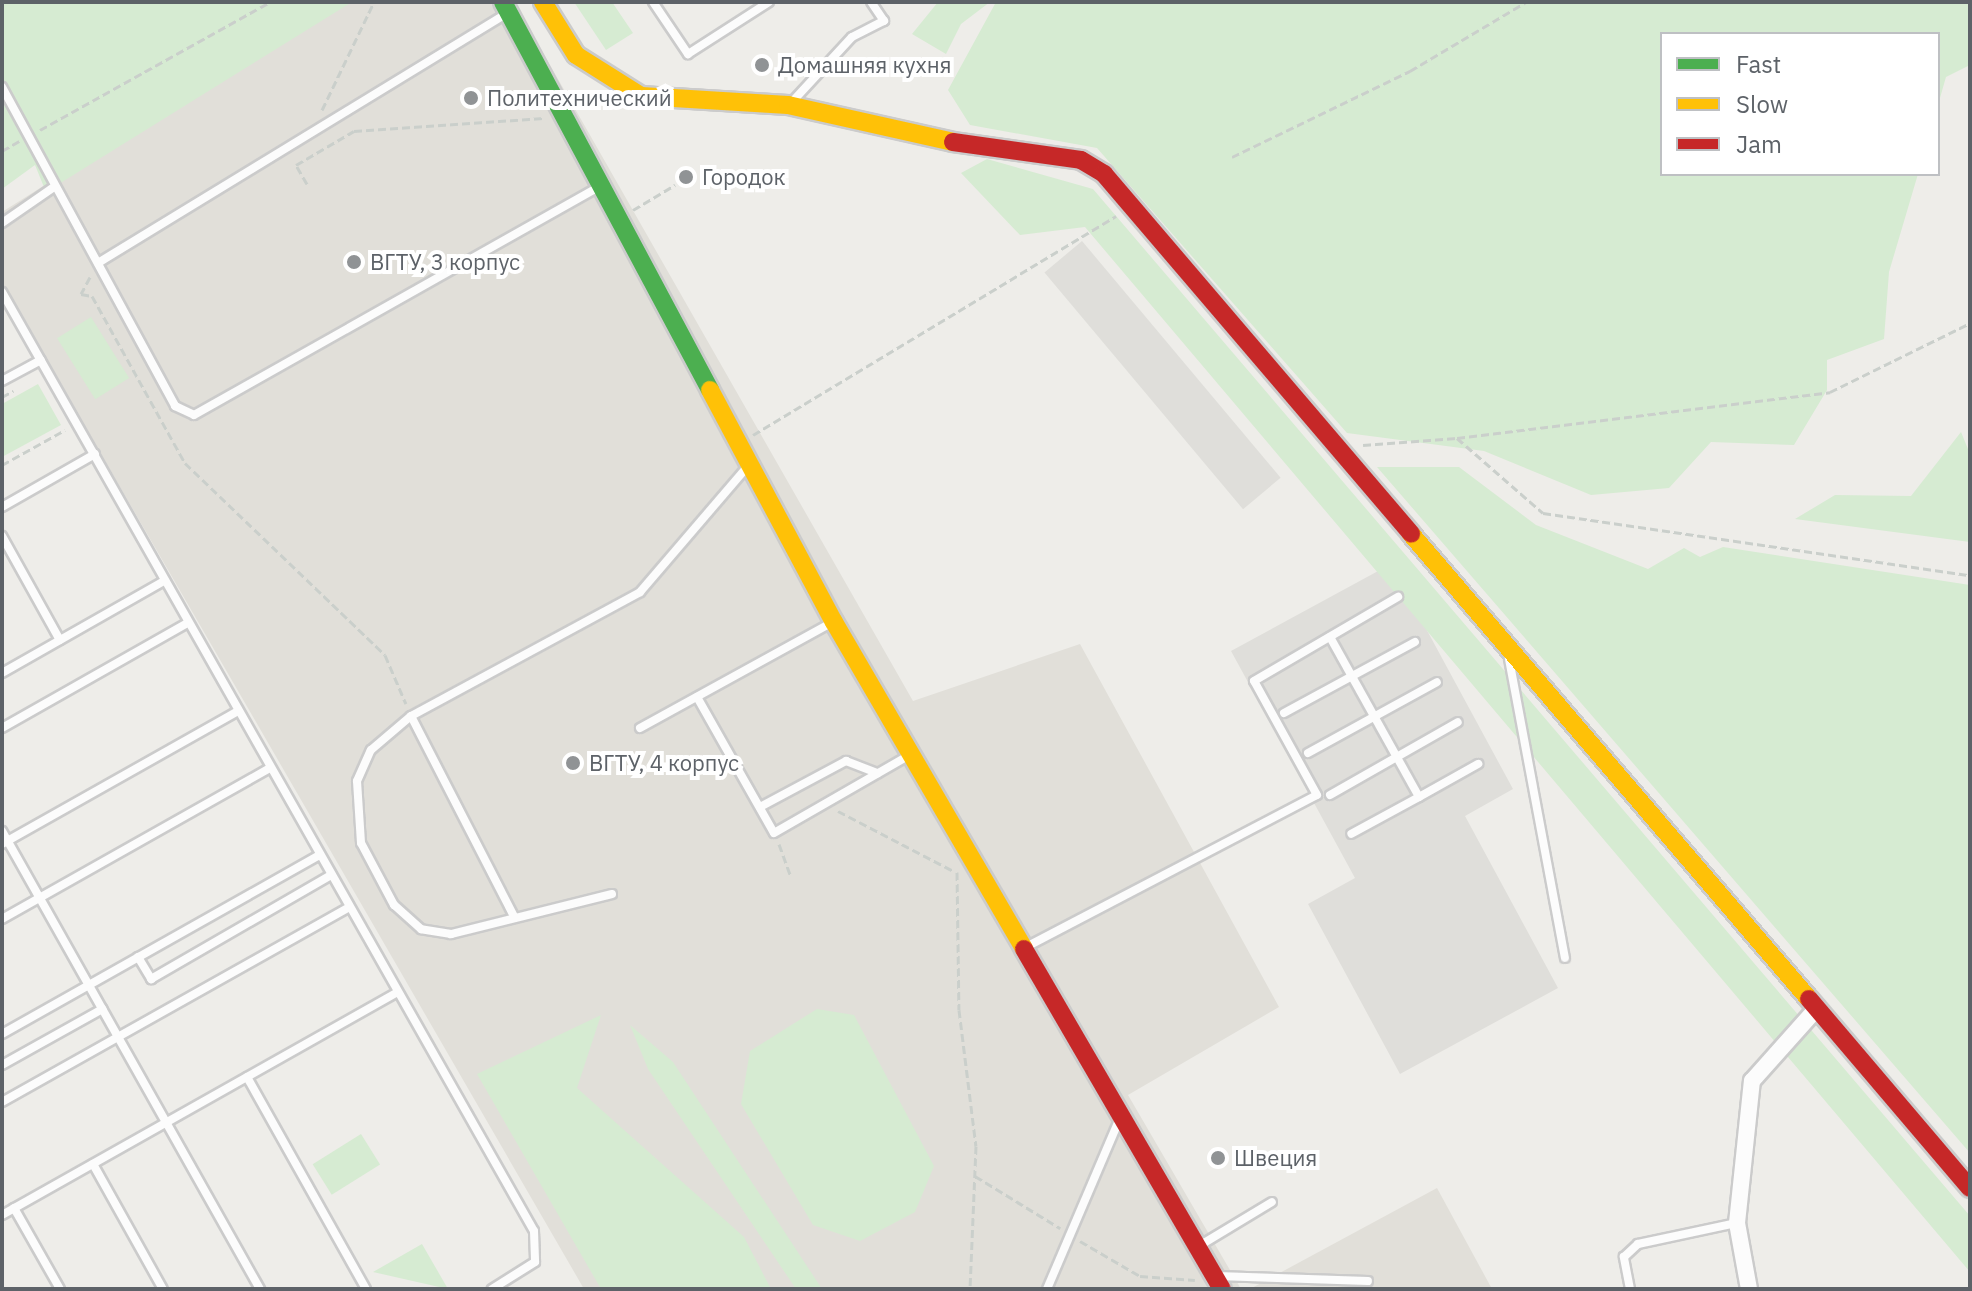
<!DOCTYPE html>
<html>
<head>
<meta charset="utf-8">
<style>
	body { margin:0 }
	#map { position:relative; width:1972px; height:1291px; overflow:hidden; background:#eeede9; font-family:"IBM Plex Sans",sans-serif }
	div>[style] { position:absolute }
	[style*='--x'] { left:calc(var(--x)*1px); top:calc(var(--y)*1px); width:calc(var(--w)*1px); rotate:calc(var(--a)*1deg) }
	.industrial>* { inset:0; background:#dfdeda; transform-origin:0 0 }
	.education>* { inset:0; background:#e1dfd9 }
	.green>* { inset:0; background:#d6ebd2; transform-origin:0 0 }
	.path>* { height:3px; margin-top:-1.5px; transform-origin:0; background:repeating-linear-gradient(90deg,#cacfcb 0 8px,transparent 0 12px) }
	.roads { filter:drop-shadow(2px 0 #cbcbcb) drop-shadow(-2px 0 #cbcbcb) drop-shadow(0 2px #cbcbcb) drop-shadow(0 -2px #cbcbcb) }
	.lane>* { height:8px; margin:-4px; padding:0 4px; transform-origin:4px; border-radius:4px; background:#fcfcfc }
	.street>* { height:16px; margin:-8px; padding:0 8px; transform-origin:8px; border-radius:8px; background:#fcfcfc }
	.fast>* { height:18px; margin:-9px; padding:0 9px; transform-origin:9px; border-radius:9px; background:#4caf50 }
	.slow>* { height:18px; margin:-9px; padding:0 9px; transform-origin:9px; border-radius:9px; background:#ffc107 }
	.jam>* { height:18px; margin:-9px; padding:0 9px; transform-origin:9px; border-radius:9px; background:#c62828 }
	.dots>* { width:22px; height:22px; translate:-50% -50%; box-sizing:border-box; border:4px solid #fff; border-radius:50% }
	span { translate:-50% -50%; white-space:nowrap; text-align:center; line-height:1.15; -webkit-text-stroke:8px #fff; paint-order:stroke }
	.poi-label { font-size:22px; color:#5d6268 }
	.left { translate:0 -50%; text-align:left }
	.frame { position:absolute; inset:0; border:4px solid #5d6268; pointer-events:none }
	.legend { position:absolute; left:1660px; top:32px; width:280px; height:144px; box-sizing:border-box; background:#fff; border:2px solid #bec0c3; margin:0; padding:10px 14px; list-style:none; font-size:24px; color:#5d6268 }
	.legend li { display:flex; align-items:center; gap:16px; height:40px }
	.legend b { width:40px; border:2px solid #bec0c3 }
</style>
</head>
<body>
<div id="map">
	<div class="industrial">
		<div style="left:1082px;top:241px;width:309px;height:49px;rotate:50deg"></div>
		<div style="clip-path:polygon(1391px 564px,1513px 789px,1465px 816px,1558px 988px,1400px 1074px,1308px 904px,1355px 878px,1231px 651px)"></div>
	</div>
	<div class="education">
		<div style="clip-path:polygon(336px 2px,514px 2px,913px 701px,1080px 644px,1279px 1007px,1128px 1095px,1241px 1289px,584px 1289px,2px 283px,2px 212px)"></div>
		<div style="clip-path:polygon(1437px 1188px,1492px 1289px,1250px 1289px)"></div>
	</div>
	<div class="green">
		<div style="clip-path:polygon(2px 2px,352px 2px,46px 192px,35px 165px,2px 189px)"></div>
		<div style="clip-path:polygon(574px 2px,612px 2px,633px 33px,606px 50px)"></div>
		<div style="clip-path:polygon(938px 2px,990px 2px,961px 24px,946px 54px,912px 34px)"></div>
		<div style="clip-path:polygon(996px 2px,1970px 2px,1970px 65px,1946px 77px,1938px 105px,1938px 34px,1662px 34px,1662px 174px,1918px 174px,1889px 272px,1884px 339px,1827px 360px,1827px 390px,1794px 445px,1711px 442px,1669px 488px,1591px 495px,1484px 451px,1347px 433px,1097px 148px,970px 125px,948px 90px)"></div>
		<div style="clip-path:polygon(987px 159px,1093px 189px,1970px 1216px,1970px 1272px,1085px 227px,1020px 235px,961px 173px)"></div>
		<div style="left:91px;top:317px;width:72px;height:40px;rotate:58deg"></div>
		<div style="clip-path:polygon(38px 384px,61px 425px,2px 457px,2px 404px)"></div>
		<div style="clip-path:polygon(1961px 432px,1970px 454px,1970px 542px,1795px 519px,1835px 495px,1911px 496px)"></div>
		<div style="clip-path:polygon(1377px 467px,1459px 467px,1536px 525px,1648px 569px,1684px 548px,1700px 557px,1723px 547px,1970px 585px,1970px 1153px)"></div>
		<div style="clip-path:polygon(817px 1009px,854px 1015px,934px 1166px,915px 1212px,860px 1241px,813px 1225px,741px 1104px,750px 1051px)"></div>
		<div style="clip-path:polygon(601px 1015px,577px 1088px,744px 1237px,771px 1289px,601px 1289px,477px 1074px)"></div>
		<div style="clip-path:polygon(630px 1025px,673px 1062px,822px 1289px,796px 1289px,648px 1069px)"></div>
		<div style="left:361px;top:1134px;width:36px;height:57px;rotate:58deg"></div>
		<div style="clip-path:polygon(422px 1244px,448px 1289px,373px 1272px)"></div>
	</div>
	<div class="path">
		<div style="--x:322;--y:110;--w:120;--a:-64.3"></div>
		<div style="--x:40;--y:130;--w:263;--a:-29.1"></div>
		<div style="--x:2;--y:151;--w:20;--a:-30"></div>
		<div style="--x:1232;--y:157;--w:198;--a:-25.8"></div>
		<div style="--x:1410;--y:71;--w:135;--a:-30.7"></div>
		<div style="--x:307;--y:184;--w:22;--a:-120"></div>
		<div style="--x:296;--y:165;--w:67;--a:-30.4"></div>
		<div style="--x:354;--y:131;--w:190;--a:-3.9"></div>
		<div style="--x:633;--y:210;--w:49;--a:-30.8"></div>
		<div style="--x:90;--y:277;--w:19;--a:118"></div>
		<div style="--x:81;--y:294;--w:11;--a:10"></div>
		<div style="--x:92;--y:296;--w:191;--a:60.9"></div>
		<div style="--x:185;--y:463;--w:277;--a:43.8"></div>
		<div style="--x:385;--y:655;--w:53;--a:66.8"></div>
		<div style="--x:2;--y:397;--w:13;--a:-29"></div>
		<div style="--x:753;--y:435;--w:424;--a:-31.1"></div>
		<div style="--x:1457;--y:438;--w:376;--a:-7"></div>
		<div style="--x:1830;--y:392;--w:156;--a:-26.2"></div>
		<div style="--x:1363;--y:445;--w:94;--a:-4.3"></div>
		<div style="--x:1457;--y:438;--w:114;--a:41.1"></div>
		<div style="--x:1543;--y:513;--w:431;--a:8.3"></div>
		<div style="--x:2;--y:465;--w:72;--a:-29.1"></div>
		<div style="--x:838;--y:811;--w:132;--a:27.5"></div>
		<div style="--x:779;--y:844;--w:35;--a:70"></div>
		<div style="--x:957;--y:872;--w:138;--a:89.2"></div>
		<div style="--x:959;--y:1010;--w:137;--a:82.9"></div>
		<div style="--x:976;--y:1146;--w:143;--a:92.4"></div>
		<div style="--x:975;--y:1176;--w:100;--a:31.5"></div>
		<div style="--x:1080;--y:1241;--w:69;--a:30.3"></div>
		<div style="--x:1140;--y:1276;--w:55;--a:4.2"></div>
	</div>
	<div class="roads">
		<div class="lane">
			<div style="--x:653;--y:2;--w:63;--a:56.1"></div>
			<div style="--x:688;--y:54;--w:96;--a:-32.7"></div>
			<div style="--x:2;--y:87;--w:363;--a:61.5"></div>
			<div style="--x:175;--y:406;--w:21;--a:25"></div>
			<div style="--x:194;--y:415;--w:464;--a:-29.4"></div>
			<div style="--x:792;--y:102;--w:88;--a:-47.3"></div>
			<div style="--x:852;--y:37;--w:36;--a:-27"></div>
			<div style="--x:884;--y:21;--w:23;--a:-124"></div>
			<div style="--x:2;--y:223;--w:63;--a:-34.7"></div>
			<div style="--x:98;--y:263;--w:479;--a:-31.4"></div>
			<div style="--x:2;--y:292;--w:1079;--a:60.47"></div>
			<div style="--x:534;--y:1231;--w:31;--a:88"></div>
			<div style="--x:535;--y:1262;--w:51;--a:147.9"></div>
			<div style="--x:2;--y:381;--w:44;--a:-28.3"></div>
			<div style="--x:2;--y:507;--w:107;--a:-29.7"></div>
			<div style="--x:2;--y:536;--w:119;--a:60.9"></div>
			<div style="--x:1330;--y:637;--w:183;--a:60.9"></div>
			<div style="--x:1419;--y:797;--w:77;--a:151.4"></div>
			<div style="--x:1509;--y:659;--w:304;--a:79.4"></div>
			<div style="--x:2;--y:673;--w:184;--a:-29.6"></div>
			<div style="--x:697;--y:697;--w:156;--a:60.5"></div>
			<div style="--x:774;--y:833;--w:155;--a:-29.9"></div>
			<div style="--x:1284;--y:713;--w:149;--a:-28.5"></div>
			<div style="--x:411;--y:716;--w:227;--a:62.8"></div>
			<div style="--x:2;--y:728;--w:211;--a:-29.5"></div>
			<div style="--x:640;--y:728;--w:220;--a:-28.8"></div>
			<div style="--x:1308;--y:753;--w:147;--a:-28.8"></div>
			<div style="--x:1330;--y:795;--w:147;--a:-29.7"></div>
			<div style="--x:1419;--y:797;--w:68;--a:-29.2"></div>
			<div style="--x:760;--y:807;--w:98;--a:-28.1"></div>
			<div style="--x:846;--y:761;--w:34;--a:21"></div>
			<div style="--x:2;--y:831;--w:526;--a:60.61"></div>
			<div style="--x:2;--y:844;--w:271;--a:-29.4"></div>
			<div style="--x:612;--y:894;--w:166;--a:166"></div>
			<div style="--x:451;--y:934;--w:30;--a:-171"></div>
			<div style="--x:421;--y:929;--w:36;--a:-138"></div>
			<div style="--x:394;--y:905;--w:70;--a:-118"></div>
			<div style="--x:361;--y:843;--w:62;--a:-93.7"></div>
			<div style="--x:357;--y:781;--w:34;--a:-66"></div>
			<div style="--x:371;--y:750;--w:52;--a:-40.4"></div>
			<div style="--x:411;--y:716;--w:260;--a:-28.4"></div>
			<div style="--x:640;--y:592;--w:167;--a:-49.4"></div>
			<div style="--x:2;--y:919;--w:308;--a:-29.4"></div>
			<div style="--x:1026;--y:947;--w:328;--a:-27.6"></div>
			<div style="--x:1317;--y:795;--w:130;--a:-118.9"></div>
			<div style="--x:1254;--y:681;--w:167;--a:-30.3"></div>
			<div style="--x:138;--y:957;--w:26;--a:59"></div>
			<div style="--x:151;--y:979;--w:208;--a:-30"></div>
			<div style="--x:2;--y:1034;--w:365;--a:-29.4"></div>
			<div style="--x:2;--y:1065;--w:115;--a:-29.2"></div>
			<div style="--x:247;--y:1077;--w:243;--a:60.7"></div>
			<div style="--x:2;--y:1102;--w:398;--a:-29.3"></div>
			<div style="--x:93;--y:1164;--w:143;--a:60.8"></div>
			<div style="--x:14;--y:1208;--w:93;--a:60.4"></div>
			<div style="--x:2;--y:1215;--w:454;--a:-29.4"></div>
			<div style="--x:1199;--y:1246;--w:85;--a:-31.1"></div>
			<div style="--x:1217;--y:1276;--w:151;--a:1.9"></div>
			<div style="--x:1047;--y:1289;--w:184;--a:-66.9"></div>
			<div style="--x:1630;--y:1289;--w:33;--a:-101"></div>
			<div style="--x:1624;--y:1257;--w:19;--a:-43"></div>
			<div style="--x:1638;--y:1244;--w:100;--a:-12.1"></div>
		</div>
		<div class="street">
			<div style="--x:1749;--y:1289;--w:67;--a:-100.3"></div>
			<div style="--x:1737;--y:1223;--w:143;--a:-84"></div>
			<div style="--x:1752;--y:1081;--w:98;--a:-48.3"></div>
		</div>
		<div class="fast">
			<div style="--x:503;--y:2;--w:440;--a:61.9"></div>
		</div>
		<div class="slow">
			<div style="--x:543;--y:2;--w:62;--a:58.1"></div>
			<div style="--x:576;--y:55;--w:77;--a:32.2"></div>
			<div style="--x:641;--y:96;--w:147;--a:3.5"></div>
			<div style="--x:788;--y:105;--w:169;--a:12.6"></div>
			<div style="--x:710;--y:390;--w:263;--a:61.9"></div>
			<div style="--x:834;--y:622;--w:378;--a:59.8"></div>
			<div style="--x:1411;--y:534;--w:612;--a:49.44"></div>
		</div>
		<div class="jam">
			<div style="--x:953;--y:142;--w:129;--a:8"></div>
			<div style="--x:1081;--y:160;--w:27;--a:31"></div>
			<div style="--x:1104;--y:174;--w:473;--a:49.5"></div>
			<div style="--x:1024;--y:949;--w:393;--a:59.8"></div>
			<div style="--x:1809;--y:999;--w:248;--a:49.6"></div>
		</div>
	</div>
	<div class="dots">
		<div style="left:762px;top:65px;background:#909395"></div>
		<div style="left:471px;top:98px;background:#909395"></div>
		<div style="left:686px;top:177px;background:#909395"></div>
		<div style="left:354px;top:262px;background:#909395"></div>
		<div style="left:573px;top:763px;background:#909395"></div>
		<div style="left:1218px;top:1158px;background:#909395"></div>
	</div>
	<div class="poi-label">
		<span class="left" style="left:778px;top:65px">Домашняя кухня</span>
		<span class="left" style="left:487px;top:98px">Политехнический</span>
		<span class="left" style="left:702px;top:177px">Городок</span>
		<span class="left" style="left:370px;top:262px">ВГТУ, 3 корпус</span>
		<span class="left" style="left:589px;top:763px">ВГТУ, 4 корпус</span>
		<span class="left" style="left:1234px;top:1158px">Швеция</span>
	</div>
	<div class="frame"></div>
	<ul class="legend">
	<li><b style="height:10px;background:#4caf50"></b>Fast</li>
	<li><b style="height:10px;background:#ffc107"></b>Slow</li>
	<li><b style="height:10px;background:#c62828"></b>Jam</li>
	</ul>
</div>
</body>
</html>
